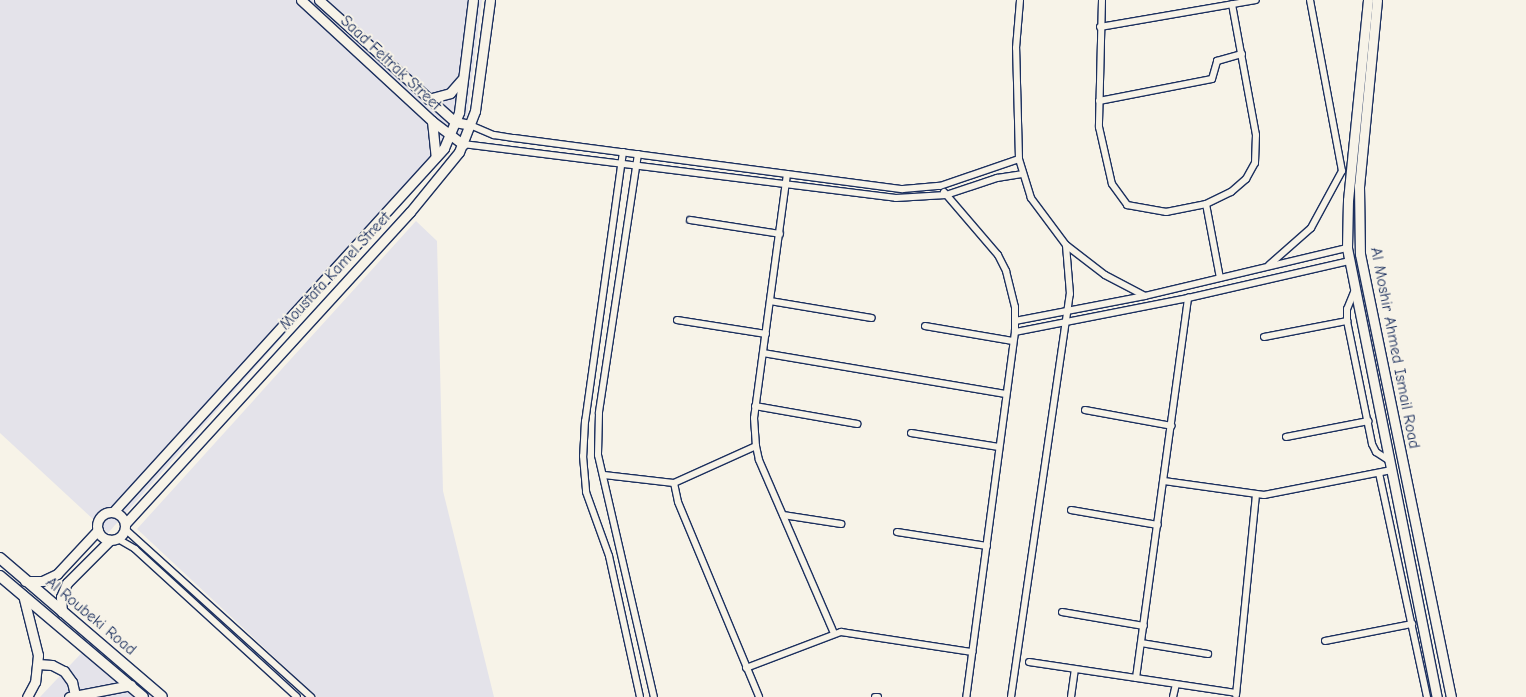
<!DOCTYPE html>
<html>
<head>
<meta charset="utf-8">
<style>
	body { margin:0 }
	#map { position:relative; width:1526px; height:697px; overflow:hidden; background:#f7f3e8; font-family:"Comic Neue",sans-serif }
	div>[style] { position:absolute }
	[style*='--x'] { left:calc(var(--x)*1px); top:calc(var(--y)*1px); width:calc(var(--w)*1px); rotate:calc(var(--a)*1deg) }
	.built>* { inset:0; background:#e4e3ea }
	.roads { filter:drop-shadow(1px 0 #1b2f5e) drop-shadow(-1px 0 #1b2f5e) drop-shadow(0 1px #1b2f5e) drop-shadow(0 -1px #1b2f5e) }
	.street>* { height:6px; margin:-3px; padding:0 3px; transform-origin:3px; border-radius:3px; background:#f7f3e8 }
	.secondary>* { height:9px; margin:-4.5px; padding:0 4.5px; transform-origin:4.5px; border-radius:4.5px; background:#f7f3e8 }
	.secondary>.ring { margin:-4.5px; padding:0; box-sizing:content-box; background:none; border:9px solid #f7f3e8; border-radius:50% }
	.primary>* { height:10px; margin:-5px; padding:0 5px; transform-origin:5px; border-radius:5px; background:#f7f3e8 }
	span { translate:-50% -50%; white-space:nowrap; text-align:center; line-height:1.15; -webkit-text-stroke:4px #f7f3e8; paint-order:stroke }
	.street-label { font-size:16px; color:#1b2f5e }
</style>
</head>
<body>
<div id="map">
	<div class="built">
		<div style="clip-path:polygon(0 0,482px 0,467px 116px,459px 138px,108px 533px,0 433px)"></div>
		<div style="clip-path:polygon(416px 221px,437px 241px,443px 491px,494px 697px,317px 697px,137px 529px)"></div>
		<div style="clip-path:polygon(90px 644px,151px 697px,40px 697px)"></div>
	</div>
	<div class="roads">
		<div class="street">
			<div style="--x:1102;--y:0;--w:127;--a:91.4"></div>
			<div style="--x:1099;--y:127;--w:58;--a:77.2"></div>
			<div style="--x:1112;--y:184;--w:26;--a:54"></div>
			<div style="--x:1127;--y:205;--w:40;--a:10"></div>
			<div style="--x:1166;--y:212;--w:41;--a:-11.3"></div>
			<div style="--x:1206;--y:204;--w:28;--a:-26"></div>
			<div style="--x:1231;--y:192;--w:20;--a:-41"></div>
			<div style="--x:1246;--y:179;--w:18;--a:-61"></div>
			<div style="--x:1255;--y:163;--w:28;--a:-88"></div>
			<div style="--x:1256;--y:135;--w:133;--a:-100.4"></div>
			<div style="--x:1100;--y:27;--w:158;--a:-9.8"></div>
			<div style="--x:1099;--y:101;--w:115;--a:-11"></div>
			<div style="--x:1212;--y:79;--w:19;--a:-74"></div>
			<div style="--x:1217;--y:61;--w:26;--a:-16"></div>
			<div style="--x:470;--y:125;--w:26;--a:23"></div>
			<div style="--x:494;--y:135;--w:20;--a:9"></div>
			<div style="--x:514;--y:138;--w:392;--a:7.5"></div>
			<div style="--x:903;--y:189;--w:37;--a:-5"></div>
			<div style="--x:940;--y:186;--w:83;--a:-18.9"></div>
			<div style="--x:463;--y:144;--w:436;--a:7.1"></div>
			<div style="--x:896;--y:198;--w:50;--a:-3.4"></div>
			<div style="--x:946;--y:195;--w:54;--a:-18.4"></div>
			<div style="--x:997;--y:178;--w:25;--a:-9"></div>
			<div style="--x:623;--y:152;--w:272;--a:98"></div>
			<div style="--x:585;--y:421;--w:35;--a:93"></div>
			<div style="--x:583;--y:456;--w:36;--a:85"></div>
			<div style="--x:586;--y:492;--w:68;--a:70.2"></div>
			<div style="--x:609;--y:556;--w:144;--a:77.6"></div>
			<div style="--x:638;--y:154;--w:262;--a:98.6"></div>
			<div style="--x:599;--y:413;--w:42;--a:91.4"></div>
			<div style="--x:598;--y:455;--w:248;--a:77"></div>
			<div style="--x:787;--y:174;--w:246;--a:97.7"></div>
			<div style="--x:754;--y:418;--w:28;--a:86"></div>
			<div style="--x:756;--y:446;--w:14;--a:78"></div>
			<div style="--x:759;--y:460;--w:189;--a:66.6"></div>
			<div style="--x:944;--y:192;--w:83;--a:49.4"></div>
			<div style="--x:998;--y:255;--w:18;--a:63"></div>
			<div style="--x:1006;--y:271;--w:37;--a:76"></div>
			<div style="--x:1015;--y:307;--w:25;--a:90"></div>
			<div style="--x:1015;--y:332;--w:368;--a:97.6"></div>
			<div style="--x:1206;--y:204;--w:75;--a:79.3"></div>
			<div style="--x:690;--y:220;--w:91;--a:8.8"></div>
			<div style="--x:1066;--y:245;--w:49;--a:37.6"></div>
			<div style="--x:1105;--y:275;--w:45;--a:27.7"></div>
			<div style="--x:1269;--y:265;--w:56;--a:-41.4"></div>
			<div style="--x:1311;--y:228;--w:65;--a:-61.5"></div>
			<div style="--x:1342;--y:171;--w:174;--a:-100.6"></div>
			<div style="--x:1354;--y:292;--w:18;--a:112"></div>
			<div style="--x:1347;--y:309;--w:12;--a:90"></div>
			<div style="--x:1347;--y:321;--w:126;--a:78.5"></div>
			<div style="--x:1372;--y:444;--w:9;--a:63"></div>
			<div style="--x:1376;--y:452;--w:17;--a:33"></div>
			<div style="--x:770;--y:301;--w:103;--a:9.5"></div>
			<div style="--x:677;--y:320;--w:90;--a:8.9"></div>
			<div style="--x:1015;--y:321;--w:132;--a:-10.9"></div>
			<div style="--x:1145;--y:296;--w:208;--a:-13.4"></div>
			<div style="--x:925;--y:326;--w:89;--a:9.7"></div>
			<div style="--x:1015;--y:332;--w:176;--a:-11.1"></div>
			<div style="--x:1188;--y:298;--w:166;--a:-12.9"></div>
			<div style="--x:1264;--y:337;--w:85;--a:-10.9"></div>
			<div style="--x:763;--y:353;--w:246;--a:9.6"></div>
			<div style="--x:755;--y:406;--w:104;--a:10"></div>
			<div style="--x:1085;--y:410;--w:88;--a:10.4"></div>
			<div style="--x:911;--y:433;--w:89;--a:9"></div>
			<div style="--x:1286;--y:437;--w:84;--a:-11"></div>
			<div style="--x:1379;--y:473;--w:229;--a:77.9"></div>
			<div style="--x:604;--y:475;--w:70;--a:6.5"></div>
			<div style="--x:674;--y:483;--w:90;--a:-24.3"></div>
			<div style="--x:1164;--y:481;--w:101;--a:8"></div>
			<div style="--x:1264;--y:495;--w:130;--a:-11.1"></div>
			<div style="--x:674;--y:483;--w:19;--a:78"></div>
			<div style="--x:678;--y:502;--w:211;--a:67.4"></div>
			<div style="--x:1071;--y:510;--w:88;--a:9.8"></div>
			<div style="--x:783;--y:515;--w:59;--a:8.8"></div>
			<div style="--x:125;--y:529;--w:251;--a:42.1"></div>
			<div style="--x:897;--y:532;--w:91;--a:8.8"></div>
			<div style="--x:118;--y:539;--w:20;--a:30"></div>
			<div style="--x:135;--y:549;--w:219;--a:42.4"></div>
			<div style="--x:1062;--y:612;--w:83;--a:9.7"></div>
			<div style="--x:1325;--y:641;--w:89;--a:-11.1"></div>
			<div style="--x:1141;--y:643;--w:68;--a:9.3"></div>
			<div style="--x:1029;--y:662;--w:209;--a:8.5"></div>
			<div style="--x:746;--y:668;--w:102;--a:-20.8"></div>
			<div style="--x:841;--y:632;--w:133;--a:8.7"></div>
			<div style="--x:1136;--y:678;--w:384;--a:-82.2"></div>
			<div style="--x:1236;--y:695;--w:201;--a:-84.3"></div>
			<div style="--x:875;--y:697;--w:3;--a:0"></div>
			<div style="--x:1011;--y:697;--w:407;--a:-81.7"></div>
			<div style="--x:1070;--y:294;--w:49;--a:-94.7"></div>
			<div style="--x:1066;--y:245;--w:59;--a:-126.7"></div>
			<div style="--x:1031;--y:198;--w:41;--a:-107.1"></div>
			<div style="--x:1019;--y:159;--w:111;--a:-91.5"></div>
			<div style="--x:1016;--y:48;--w:48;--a:-85.2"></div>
			<div style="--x:1071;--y:697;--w:28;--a:-82"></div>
			<div style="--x:1173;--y:697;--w:13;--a:-77"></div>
		</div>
		<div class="secondary">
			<div style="--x:301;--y:0;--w:178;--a:42.7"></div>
			<div style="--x:432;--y:121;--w:39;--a:37"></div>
			<div style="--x:319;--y:0;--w:183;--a:41.9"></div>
			<div style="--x:455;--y:122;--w:15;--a:11"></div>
			<div style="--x:1368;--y:0;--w:201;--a:95.7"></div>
			<div style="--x:1348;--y:200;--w:48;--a:91.2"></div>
			<div style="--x:1347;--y:248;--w:458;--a:78.7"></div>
			<div style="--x:1377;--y:0;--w:187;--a:95.5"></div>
			<div style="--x:1359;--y:186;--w:68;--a:89.2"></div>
			<div style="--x:1360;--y:254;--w:452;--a:78.4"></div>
			<div style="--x:428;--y:99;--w:23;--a:-15"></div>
			<div style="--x:450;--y:93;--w:18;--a:-49"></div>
			<div style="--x:432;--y:121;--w:36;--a:84"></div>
			<div class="ring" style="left:97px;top:512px;width:19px;height:19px"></div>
			<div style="--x:113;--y:512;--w:492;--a:-47.7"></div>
			<div style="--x:444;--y:148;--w:39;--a:-67"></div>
			<div style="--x:459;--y:112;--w:113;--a:-82.9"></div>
			<div style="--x:125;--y:524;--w:423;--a:-47.6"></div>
			<div style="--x:410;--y:212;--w:77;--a:-50.8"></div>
			<div style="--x:459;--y:152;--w:44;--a:-68.7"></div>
			<div style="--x:475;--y:111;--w:112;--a:-82.3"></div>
			<div style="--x:25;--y:581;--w:17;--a:0"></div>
			<div style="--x:42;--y:581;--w:17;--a:-25"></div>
			<div style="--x:57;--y:574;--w:60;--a:-47"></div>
			<div style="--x:23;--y:595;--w:62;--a:76"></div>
			<div style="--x:38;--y:655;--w:27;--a:96"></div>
			<div style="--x:35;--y:682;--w:17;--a:118"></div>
			<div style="--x:62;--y:612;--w:15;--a:-94"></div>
			<div style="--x:61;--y:597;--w:15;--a:-67"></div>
			<div style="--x:67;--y:583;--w:61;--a:-45"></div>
			<div style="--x:38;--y:664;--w:14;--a:4"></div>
			<div style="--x:52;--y:665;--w:13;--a:27"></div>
			<div style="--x:64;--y:671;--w:14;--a:54"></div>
			<div style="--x:72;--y:682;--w:13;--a:77"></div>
			<div style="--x:69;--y:697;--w:63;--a:-11"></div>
		</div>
		<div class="primary">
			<div style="--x:0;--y:558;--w:213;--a:40.6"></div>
			<div style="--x:0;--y:576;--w:187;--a:40.2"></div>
		</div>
	</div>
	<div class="street-label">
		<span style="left:391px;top:63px;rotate:43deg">Saad Feltrak Street</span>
		<span style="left:335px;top:271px;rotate:-47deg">Moustafa Kamel Street</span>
		<span style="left:1395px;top:348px;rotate:79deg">Al Moshir Ahmed Ismail Road</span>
		<span style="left:91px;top:616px;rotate:40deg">Al Roubeki Road</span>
	</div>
</div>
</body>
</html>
